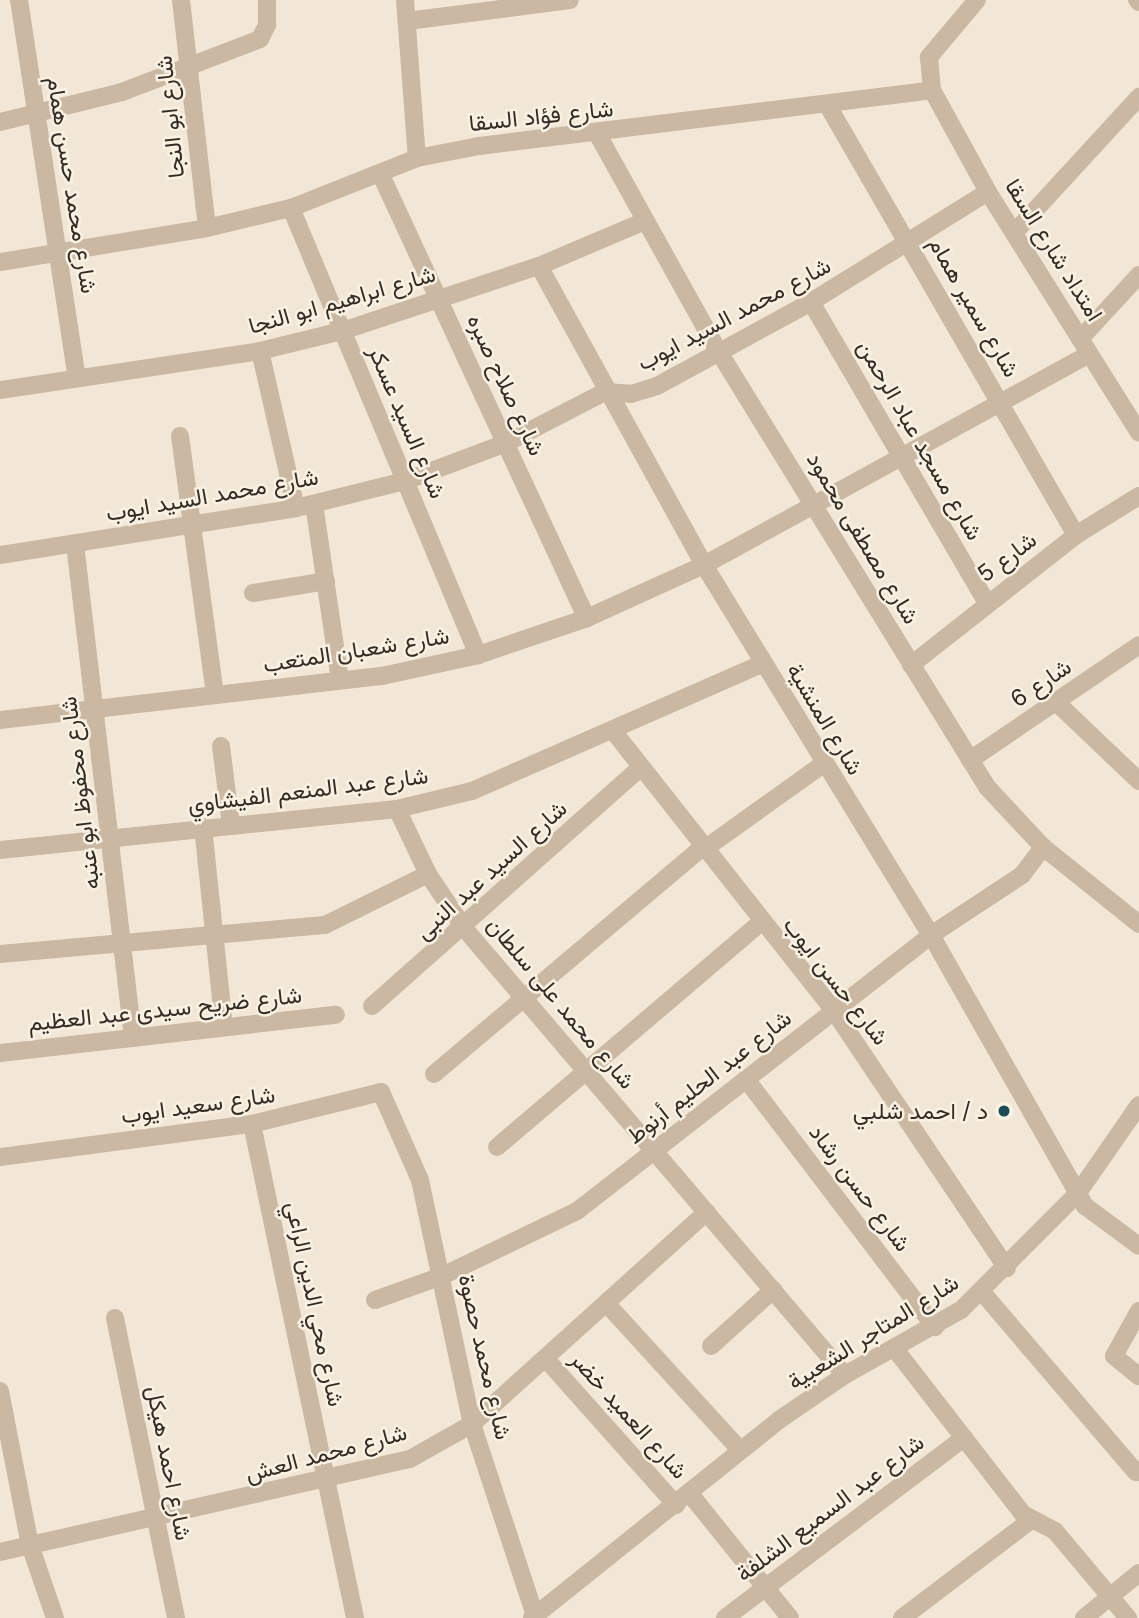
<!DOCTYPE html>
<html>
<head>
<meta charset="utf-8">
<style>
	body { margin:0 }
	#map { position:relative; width:1139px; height:1618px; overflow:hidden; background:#f2e7d6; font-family:Inter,Vazirmatn,sans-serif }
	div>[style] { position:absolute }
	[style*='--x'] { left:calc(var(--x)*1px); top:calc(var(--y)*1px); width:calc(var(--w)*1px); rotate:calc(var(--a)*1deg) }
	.minor>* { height:18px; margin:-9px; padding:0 9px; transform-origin:9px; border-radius:9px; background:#cab8a2 }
	.dots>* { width:19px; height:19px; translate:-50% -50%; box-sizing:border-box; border:4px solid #f9f1e2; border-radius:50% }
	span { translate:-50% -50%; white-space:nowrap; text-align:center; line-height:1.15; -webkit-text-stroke:5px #f9f1e2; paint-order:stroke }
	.street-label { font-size:23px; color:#342b25 }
	.poi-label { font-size:23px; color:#342b25 }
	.right { translate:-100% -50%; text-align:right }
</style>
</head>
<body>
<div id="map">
	<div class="minor">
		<div style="--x:19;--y:0;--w:381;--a:81.3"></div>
		<div style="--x:181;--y:0;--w:229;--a:83.5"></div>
		<div style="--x:405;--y:0;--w:158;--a:85.7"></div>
		<div style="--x:977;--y:0;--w:75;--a:130.1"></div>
		<div style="--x:929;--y:57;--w:33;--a:85"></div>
		<div style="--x:932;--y:90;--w:116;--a:61.2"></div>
		<div style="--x:988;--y:192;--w:284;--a:57.9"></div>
		<div style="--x:1137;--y:0;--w:3;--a:45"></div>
		<div style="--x:407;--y:21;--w:164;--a:-7.3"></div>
		<div style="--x:827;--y:104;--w:498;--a:60"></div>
		<div style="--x:0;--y:122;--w:126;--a:-13.8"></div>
		<div style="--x:122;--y:92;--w:148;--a:-21"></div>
		<div style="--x:260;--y:39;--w:16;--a:-63"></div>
		<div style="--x:267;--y:25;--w:25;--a:-90"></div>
		<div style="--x:598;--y:135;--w:248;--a:60.9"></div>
		<div style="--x:719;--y:352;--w:511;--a:58.36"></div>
		<div style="--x:987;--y:787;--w:82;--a:47"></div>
		<div style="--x:1043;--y:847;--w:123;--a:38.7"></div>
		<div style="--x:380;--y:173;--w:491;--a:65.1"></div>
		<div style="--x:291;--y:208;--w:485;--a:67.3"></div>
		<div style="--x:1014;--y:233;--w:185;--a:-47.4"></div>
		<div style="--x:0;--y:262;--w:210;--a:-9.3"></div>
		<div style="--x:207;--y:228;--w:86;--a:-13.4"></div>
		<div style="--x:291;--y:208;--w:136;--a:-21.6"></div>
		<div style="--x:417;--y:158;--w:63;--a:-11"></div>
		<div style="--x:479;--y:146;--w:456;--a:-7"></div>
		<div style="--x:539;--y:266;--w:342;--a:61.1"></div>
		<div style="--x:704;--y:565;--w:434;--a:58.5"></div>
		<div style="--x:931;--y:935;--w:312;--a:60.4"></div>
		<div style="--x:1085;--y:1206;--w:67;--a:36.5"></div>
		<div style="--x:811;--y:302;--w:349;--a:59.7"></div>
		<div style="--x:1080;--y:339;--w:87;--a:-47.3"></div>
		<div style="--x:260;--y:351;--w:161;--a:77.1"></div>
		<div style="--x:0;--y:390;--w:263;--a:-8.5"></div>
		<div style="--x:260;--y:351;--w:84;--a:-13.7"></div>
		<div style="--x:342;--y:331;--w:207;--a:-18.3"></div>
		<div style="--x:539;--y:266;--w:115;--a:-23"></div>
		<div style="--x:180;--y:436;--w:261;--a:82.3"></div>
		<div style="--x:314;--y:504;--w:178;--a:81.6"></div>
		<div style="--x:75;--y:544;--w:497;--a:83.3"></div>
		<div style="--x:0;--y:555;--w:300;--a:-9"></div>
		<div style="--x:296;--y:508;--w:112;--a:-13.9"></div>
		<div style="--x:405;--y:481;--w:108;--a:-20.6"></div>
		<div style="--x:506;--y:443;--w:111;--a:-27.3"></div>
		<div style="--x:605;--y:392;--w:26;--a:4"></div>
		<div style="--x:631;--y:394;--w:27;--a:-17"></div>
		<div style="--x:657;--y:386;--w:175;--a:-28.6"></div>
		<div style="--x:811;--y:302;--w:208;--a:-31.9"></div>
		<div style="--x:253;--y:593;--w:74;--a:-9.3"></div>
		<div style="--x:911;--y:665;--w:210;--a:-38.2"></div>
		<div style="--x:1076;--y:535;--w:74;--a:-31.8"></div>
		<div style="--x:1056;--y:702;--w:115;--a:43.6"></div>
		<div style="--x:0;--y:720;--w:385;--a:-6.6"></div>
		<div style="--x:382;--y:676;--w:98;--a:-12.3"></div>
		<div style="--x:478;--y:655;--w:115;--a:-18.7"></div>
		<div style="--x:587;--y:618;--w:128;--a:-24.4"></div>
		<div style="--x:704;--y:565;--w:439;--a:-28.7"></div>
		<div style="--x:614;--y:732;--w:355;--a:51.7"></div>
		<div style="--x:834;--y:1011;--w:310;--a:56.1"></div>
		<div style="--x:221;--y:746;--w:80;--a:82.8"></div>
		<div style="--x:970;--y:760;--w:204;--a:-34.2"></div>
		<div style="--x:397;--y:809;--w:72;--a:64.5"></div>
		<div style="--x:428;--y:874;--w:65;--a:56.3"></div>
		<div style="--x:464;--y:928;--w:587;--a:49.56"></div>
		<div style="--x:203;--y:827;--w:201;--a:84"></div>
		<div style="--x:0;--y:850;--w:399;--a:-5.9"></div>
		<div style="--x:397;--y:809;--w:77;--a:-13.5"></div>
		<div style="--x:472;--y:791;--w:318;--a:-23.7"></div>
		<div style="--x:703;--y:850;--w:148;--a:-35.6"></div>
		<div style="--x:0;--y:954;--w:326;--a:-5.1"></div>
		<div style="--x:325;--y:925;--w:115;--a:-26.3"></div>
		<div style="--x:372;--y:1006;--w:358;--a:-41.6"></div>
		<div style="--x:0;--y:1053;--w:338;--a:-6.5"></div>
		<div style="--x:434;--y:1074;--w:350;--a:-40.2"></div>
		<div style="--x:746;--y:1079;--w:312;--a:52.7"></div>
		<div style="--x:252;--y:1124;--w:505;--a:78.22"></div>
		<div style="--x:497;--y:1147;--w:345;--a:-40.4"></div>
		<div style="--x:0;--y:1157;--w:254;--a:-7.5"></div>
		<div style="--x:252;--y:1124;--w:133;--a:-13.9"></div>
		<div style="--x:381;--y:1092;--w:96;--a:66.1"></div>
		<div style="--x:420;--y:1180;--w:249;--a:78"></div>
		<div style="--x:472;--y:1424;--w:202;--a:71.8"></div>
		<div style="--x:982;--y:1292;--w:237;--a:49.5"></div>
		<div style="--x:375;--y:1300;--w:71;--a:-19.7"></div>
		<div style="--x:442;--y:1276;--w:150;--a:-25.7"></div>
		<div style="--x:577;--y:1211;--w:449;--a:-37.9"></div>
		<div style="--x:931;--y:935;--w:109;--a:-33.4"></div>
		<div style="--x:1022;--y:875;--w:35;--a:-53"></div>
		<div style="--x:606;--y:1303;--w:199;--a:47.6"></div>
		<div style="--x:1139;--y:1311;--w:51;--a:119.1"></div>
		<div style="--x:1114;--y:1356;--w:32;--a:39"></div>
		<div style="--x:115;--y:1318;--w:306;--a:78.5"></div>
		<div style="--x:711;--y:1346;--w:84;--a:-42.1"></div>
		<div style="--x:895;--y:1349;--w:209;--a:52.2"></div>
		<div style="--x:1023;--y:1514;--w:36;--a:28"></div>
		<div style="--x:1055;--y:1531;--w:114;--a:50"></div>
		<div style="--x:545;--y:1358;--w:197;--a:48.3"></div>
		<div style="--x:0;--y:1391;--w:157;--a:79"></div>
		<div style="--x:30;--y:1545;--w:77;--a:71.1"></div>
		<div style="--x:690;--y:1494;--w:159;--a:51.1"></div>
		<div style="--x:0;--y:1552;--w:420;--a:-12.8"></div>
		<div style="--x:410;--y:1459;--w:71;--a:-29.4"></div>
		<div style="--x:472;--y:1424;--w:316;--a:-42.1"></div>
		<div style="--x:532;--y:1618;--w:317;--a:-38.7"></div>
		<div style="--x:779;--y:1420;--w:80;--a:-34.3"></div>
		<div style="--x:845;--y:1375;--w:133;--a:-29.3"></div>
		<div style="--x:961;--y:1310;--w:165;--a:-45"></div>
		<div style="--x:1078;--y:1193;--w:107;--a:-55.3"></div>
		<div style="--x:725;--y:1618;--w:299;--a:-37"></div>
		<div style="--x:902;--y:1618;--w:162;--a:-37.2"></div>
		<div style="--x:1084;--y:1618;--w:71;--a:-39.3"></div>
	</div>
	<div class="dots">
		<div style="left:1004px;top:1111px;background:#194c56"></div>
	</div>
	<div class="street-label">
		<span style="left:541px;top:116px;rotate:-6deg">شارع فؤاد السقا</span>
		<span style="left:170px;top:117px;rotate:-96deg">شارع ابو النجا</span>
		<span style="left:72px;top:185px;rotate:81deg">شارع محمد حسن همام</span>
		<span style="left:1054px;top:250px;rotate:58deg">امتداد شارع السقا</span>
		<span style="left:342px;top:300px;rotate:-16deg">شارع ابراهيم ابو النجا</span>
		<span style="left:974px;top:307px;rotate:60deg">شارع سمير همام</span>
		<span style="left:734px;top:314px;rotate:-28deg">شارع محمد السيد ايوب</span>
		<span style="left:506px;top:385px;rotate:65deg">شارع صلاح صبره</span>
		<span style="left:407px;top:422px;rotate:67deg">شارع السيد عسكر</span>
		<span style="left:920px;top:440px;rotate:60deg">شارع مسجد عباد الرحمن</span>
		<span style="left:212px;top:495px;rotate:-10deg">شارع محمد السيد ايوب</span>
		<span style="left:863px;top:538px;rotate:59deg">شارع مصطفى محمود</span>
		<span style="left:1007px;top:557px;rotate:-37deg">شارع 5</span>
		<span style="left:356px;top:650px;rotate:-9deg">شارع شعبان المتعب</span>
		<span style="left:1041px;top:683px;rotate:-34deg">شارع 6</span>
		<span style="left:825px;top:719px;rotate:59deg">شارع المنشية</span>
		<span style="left:308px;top:790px;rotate:-7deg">شارع عبد المنعم الفيشاوي</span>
		<span style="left:80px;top:793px;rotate:-97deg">شارع محفوظ ابو عنبه</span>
		<span style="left:491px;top:870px;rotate:-42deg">شارع السيد عبد النبى</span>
		<span style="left:836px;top:981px;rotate:52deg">شارع حسن ايوب</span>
		<span style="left:561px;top:1003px;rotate:50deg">شارع محمد على سلطان</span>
		<span style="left:165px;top:1009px;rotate:-6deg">شارع ضريح سيدى عبد العظيم</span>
		<span style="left:709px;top:1077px;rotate:-38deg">شارع عبد الحليم أرنوط</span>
		<span style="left:198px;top:1105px;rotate:-8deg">شارع سعيد ايوب</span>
		<span style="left:860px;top:1188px;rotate:53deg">شارع حسن رشاد</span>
		<span style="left:315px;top:1304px;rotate:78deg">شارع محي الدين الراعي</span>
		<span style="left:873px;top:1332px;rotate:-32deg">شارع المتاجر الشعبية</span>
		<span style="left:485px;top:1357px;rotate:77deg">شارع محمد حصوة</span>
		<span style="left:629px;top:1415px;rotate:48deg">شارع العميد خضر</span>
		<span style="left:326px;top:1453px;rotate:-15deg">شارع محمد العش</span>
		<span style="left:169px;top:1463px;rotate:79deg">شارع احمد هيكل</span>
		<span style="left:830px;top:1508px;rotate:-37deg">شارع عبد السميع الشلفة</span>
	</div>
	<div class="poi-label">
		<span class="right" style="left:988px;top:1111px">د / احمد شلبي</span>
	</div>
</div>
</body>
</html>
